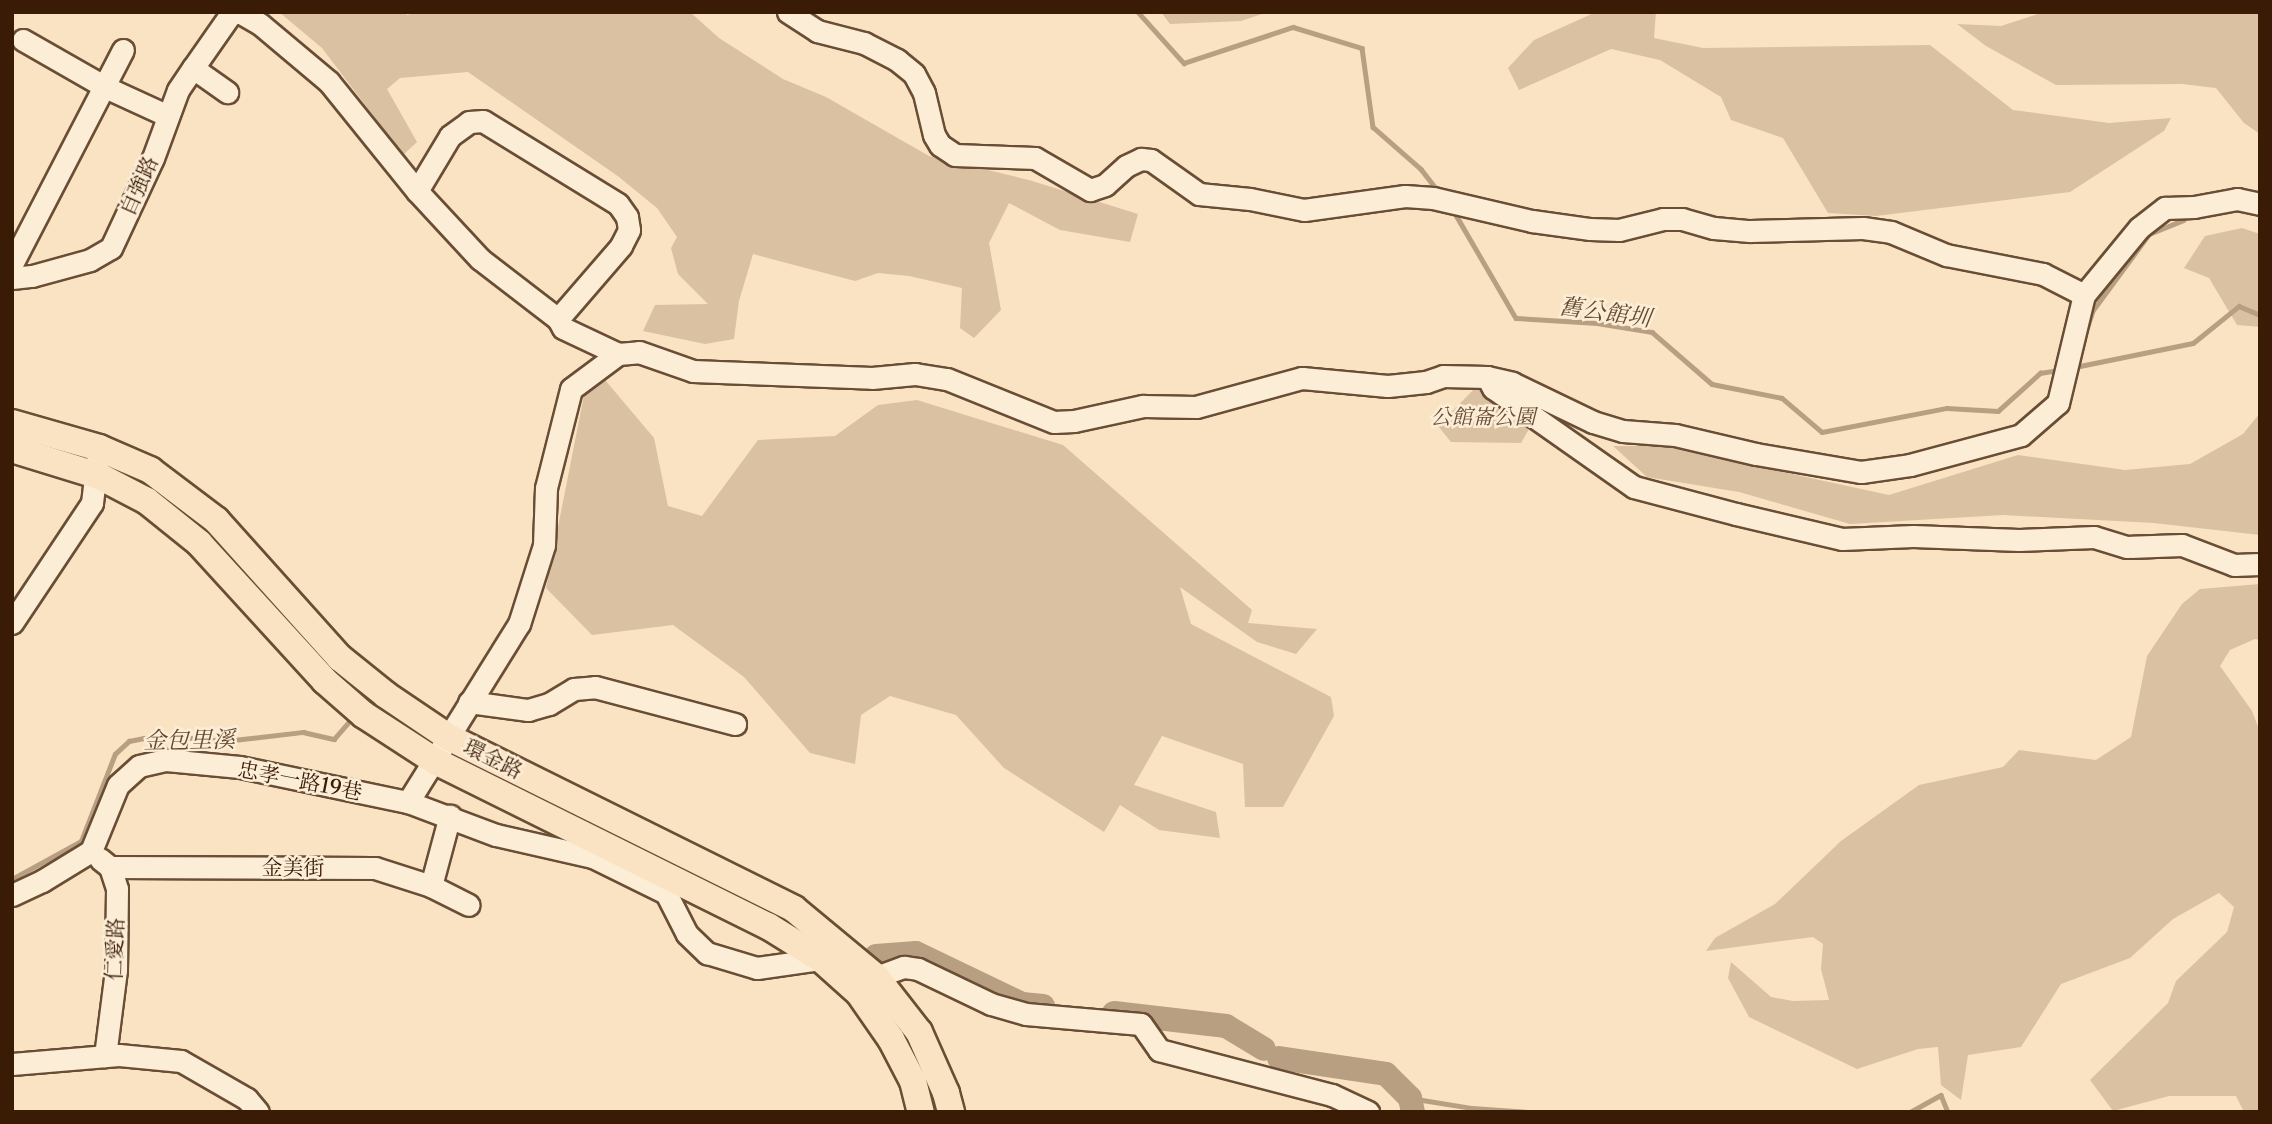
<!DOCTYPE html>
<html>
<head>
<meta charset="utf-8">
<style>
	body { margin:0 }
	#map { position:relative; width:2272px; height:1124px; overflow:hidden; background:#fae3c2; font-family:"Libre Caslon Text","Noto Serif TC",serif }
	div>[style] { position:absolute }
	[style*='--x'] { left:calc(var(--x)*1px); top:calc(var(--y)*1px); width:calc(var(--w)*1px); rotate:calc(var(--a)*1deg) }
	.green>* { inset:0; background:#d9c1a2 }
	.stream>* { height:4.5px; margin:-2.25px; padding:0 2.25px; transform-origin:2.25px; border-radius:2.25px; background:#b99f82 }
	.river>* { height:24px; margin:-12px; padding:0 12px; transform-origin:12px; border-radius:12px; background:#b99f82 }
	.roads { filter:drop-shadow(2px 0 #6a4d35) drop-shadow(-2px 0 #6a4d35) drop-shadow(0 2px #6a4d35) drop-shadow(0 -2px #6a4d35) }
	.minor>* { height:21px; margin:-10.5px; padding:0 10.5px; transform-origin:10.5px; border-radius:10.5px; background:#fcedd7 }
	.major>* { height:26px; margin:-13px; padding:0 13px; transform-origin:13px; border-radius:13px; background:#fae3c2 }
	span { translate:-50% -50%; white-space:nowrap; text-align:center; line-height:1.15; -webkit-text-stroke:5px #fcedd7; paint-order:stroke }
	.street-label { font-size:21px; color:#3a1b06 }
	.park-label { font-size:21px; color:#6a4d35; font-style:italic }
	.water-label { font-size:23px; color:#664931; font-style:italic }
	.frame { position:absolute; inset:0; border:14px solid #3a1b06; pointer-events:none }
</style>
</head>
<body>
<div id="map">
	<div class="green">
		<div style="clip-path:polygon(279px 12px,405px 12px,407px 15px,418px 12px,690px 12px,719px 38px,783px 79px,826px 97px,929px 156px,1029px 180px,1138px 214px,1130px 242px,1060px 230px,1009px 203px,989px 243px,1001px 310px,974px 338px,960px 328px,962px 288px,909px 276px,878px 273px,855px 281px,753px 254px,739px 301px,734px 339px,705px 344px,643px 331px,655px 305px,708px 304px,678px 274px,671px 248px,677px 237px,657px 208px,619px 177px,468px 72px,400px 78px,387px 89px,417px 142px,403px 155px,322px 48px)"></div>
		<div style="clip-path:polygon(1161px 12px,1268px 12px,1241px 21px,1170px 24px)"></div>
		<div style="clip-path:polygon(1596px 12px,1656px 12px,1654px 38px,1703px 48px,1930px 45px,2013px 110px,2109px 123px,2171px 118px,2164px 131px,2070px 192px,1876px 216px,1828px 213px,1783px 138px,1731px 120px,1721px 97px,1660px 60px,1611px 49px,1519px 90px,1508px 68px,1534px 40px)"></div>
		<div style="clip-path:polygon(2044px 12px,2260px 12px,2260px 134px,2244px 123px,2216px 88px,2182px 84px,2056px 85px,1986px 46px,1957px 24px,2001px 26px)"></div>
		<div style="clip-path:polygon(2242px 228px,2260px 234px,2260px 327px,2237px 325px,2209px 278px,2184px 268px,2205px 236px)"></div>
		<div style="clip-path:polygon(600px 374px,654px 438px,668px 506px,702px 516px,758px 440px,835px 436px,878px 405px,917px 400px,1063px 445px,1252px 610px,1248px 623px,1317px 629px,1296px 654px,1257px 642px,1180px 587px,1191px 624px,1331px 697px,1334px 716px,1283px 807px,1245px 807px,1243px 764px,1162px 736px,1134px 785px,1216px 812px,1220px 838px,1159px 830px,1120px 805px,1104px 832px,1004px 768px,956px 715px,890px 696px,861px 715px,855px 764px,810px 753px,744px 677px,673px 625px,592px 635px,546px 588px,585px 390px)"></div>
		<div style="clip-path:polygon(1479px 384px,1534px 420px,1521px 443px,1451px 442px,1438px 426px)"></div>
		<div style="clip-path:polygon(2260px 413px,2260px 535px,2154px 523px,2003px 515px,1850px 524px,1739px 492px,1647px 477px,1613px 446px,1663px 446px,1889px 495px,2018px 455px,2125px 470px,2190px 464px,2243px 434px)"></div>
		<div style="clip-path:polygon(2260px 584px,2260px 640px,2255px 639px,2230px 650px,2220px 666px,2252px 711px,2260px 732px,2260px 1112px,2244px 1112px,2236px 1096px,2169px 1096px,2113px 1111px,2090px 1080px,2168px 1003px,2176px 981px,2227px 932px,2234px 907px,2219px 893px,2173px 919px,2130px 958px,2061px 984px,2021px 1047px,1968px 1055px,1961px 1100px,1941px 1085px,1938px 1047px,1918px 1049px,1857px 1069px,1749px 1017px,1728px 978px,1731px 962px,1771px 997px,1793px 1001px,1829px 1000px,1821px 969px,1823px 944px,1813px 937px,1706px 951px,1715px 938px,1775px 904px,1841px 841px,1919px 785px,2003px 767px,2019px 750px,2096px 760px,2131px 737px,2147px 656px,2182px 604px,2200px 589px)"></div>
	</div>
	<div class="stream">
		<div style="--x:1138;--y:12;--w:69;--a:48"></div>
		<div style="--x:1184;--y:63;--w:115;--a:-18.3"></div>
		<div style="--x:1293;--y:27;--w:72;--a:16.9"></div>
		<div style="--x:1362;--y:48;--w:80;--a:82.1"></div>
		<div style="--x:1373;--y:127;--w:64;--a:41.2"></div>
		<div style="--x:1421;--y:169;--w:23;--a:52"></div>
		<div style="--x:1456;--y:215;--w:119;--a:59.8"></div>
		<div style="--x:1516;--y:318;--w:81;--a:3.5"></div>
		<div style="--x:1597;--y:323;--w:56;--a:9.3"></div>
		<div style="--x:1652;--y:332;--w:79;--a:40.9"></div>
		<div style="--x:1712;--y:384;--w:71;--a:11.3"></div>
		<div style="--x:1782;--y:398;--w:52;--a:40.4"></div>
		<div style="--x:1822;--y:432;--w:127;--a:-10.9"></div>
		<div style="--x:1947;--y:408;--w:51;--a:3.4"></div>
		<div style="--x:1998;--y:411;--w:57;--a:-42.1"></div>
		<div style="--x:2040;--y:373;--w:13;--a:-9"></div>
		<div style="--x:2085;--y:334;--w:25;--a:-72"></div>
		<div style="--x:2093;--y:310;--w:94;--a:-53.6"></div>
		<div style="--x:2149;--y:234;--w:37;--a:-22"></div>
		<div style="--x:2075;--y:367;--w:120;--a:-11.5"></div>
		<div style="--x:2193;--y:343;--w:59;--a:-38.8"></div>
		<div style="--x:2239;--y:306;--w:23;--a:23"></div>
		<div style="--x:12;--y:879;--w:79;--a:-28.8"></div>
		<div style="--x:81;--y:841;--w:93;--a:-68.7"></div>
		<div style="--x:115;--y:754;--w:19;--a:-43"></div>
		<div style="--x:129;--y:741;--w:15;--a:-11"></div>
		<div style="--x:144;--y:738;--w:34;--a:-2"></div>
		<div style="--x:178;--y:737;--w:47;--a:4.9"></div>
		<div style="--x:225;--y:741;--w:79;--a:-6.6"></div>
		<div style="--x:303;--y:732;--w:32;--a:13"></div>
		<div style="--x:334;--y:739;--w:21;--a:-49"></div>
		<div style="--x:1410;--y:1098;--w:63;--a:9.2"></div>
		<div style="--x:1472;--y:1108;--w:56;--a:4.1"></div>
		<div style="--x:1910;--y:1112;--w:35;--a:-29"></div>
		<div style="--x:1941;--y:1095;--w:18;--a:68"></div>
	</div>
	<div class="river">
		<div style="--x:876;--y:956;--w:40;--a:-4.3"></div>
		<div style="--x:916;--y:953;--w:118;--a:25.7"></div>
		<div style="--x:1022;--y:1004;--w:21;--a:5"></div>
		<div style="--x:1114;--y:1013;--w:113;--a:6.6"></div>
		<div style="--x:1226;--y:1026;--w:44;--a:31.2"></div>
		<div style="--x:1279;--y:1058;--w:108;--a:8.5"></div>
		<div style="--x:1386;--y:1074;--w:34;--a:45"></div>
		<div style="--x:1410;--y:1098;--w:14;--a:78"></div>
	</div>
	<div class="roads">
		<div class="minor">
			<div style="--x:239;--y:12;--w:24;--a:30"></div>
			<div style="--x:260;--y:24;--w:90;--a:40"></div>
			<div style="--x:329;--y:82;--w:140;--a:51.1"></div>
			<div style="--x:788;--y:12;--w:35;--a:33"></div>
			<div style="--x:817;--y:31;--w:49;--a:14.3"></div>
			<div style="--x:864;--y:43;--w:37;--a:27"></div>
			<div style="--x:897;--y:60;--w:22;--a:39"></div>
			<div style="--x:914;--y:74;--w:21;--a:62"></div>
			<div style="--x:924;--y:93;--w:43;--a:76.6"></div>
			<div style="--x:934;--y:135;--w:12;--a:59"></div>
			<div style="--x:940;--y:145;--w:18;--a:34"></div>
			<div style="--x:955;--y:155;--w:80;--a:2.1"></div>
			<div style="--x:1035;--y:158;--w:64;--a:30.2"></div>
			<div style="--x:1090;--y:190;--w:16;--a:-18"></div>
			<div style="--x:1105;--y:185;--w:28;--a:-42"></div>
			<div style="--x:1126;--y:166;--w:17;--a:-25"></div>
			<div style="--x:1141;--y:159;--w:10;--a:6"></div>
			<div style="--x:1151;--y:160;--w:59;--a:35.3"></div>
			<div style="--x:1199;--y:194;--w:51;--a:5.6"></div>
			<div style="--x:1250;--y:199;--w:55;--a:11.5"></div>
			<div style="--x:1304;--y:210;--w:102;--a:-7.9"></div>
			<div style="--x:1405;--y:196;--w:28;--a:4"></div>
			<div style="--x:1433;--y:198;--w:102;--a:13.1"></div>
			<div style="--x:1532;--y:221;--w:59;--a:7.9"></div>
			<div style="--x:1590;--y:229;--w:29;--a:2"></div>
			<div style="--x:1619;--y:230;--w:45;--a:-14"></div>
			<div style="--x:1663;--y:219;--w:19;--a:0"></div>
			<div style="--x:1682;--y:219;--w:33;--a:16"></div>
			<div style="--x:1714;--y:228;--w:36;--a:5"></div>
			<div style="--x:1750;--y:231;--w:113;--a:-1.5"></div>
			<div style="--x:1863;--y:228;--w:28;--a:8"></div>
			<div style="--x:1891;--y:232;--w:60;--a:22.7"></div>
			<div style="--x:1946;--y:255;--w:99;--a:11.1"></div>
			<div style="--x:2043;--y:274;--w:46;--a:27.1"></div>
			<div style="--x:23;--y:40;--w:95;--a:29.8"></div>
			<div style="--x:105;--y:87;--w:69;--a:24.7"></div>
			<div style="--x:193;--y:68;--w:65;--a:-55.1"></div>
			<div style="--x:230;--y:15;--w:9;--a:-21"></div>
			<div style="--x:12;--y:264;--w:241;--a:-62.6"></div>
			<div style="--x:12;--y:278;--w:20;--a:-6"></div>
			<div style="--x:32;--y:276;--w:60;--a:-15.4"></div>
			<div style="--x:90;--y:260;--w:24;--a:-30"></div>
			<div style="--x:111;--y:248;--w:99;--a:-65"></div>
			<div style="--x:153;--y:158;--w:72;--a:-69.8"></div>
			<div style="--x:178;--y:90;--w:27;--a:-56"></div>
			<div style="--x:193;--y:68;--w:42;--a:35.2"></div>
			<div style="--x:558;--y:319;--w:98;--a:-142.4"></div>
			<div style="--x:480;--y:259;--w:93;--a:-132.8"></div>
			<div style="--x:417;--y:191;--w:64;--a:-59"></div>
			<div style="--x:450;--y:136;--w:24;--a:-36"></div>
			<div style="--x:469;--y:122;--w:14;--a:-4"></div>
			<div style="--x:483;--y:121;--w:158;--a:31.6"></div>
			<div style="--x:618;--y:204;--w:16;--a:55"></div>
			<div style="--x:627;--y:217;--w:13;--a:81"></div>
			<div style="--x:629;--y:230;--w:18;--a:117"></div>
			<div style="--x:621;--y:246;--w:96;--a:130.8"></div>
			<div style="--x:558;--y:319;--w:10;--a:61"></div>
			<div style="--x:563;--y:328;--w:61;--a:25.3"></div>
			<div style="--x:1487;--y:377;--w:13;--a:61"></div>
			<div style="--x:1493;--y:388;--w:172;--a:35.1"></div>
			<div style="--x:1634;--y:487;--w:106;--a:14.8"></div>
			<div style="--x:1736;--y:514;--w:109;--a:13.3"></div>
			<div style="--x:1842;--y:539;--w:71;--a:-2.4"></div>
			<div style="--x:1913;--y:536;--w:106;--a:2.2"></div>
			<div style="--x:2019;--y:540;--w:75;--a:-2.3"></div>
			<div style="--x:2094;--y:537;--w:34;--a:17"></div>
			<div style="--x:2127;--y:547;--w:55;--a:-2.1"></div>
			<div style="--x:2182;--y:545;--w:56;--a:21"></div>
			<div style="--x:2234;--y:565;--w:26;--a:-2"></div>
			<div style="--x:12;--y:623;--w:144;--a:-56.3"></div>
			<div style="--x:92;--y:503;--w:42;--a:-83.2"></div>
			<div style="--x:469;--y:702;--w:60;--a:7.7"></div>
			<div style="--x:528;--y:710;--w:22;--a:-16"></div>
			<div style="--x:549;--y:704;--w:29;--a:-31"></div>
			<div style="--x:574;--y:689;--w:21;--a:-5"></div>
			<div style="--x:595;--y:687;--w:145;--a:14.8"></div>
			<div style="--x:408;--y:802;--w:94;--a:20.6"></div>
			<div style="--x:496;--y:835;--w:99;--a:12.8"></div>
			<div style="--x:593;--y:857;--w:81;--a:26.3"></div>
			<div style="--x:666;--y:893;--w:46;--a:62.9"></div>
			<div style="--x:687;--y:934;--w:28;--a:44"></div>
			<div style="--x:707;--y:953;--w:52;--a:16.7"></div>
			<div style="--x:757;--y:968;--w:65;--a:-8"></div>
			<div style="--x:100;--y:859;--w:13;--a:39"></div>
			<div style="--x:110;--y:867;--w:23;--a:72"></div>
			<div style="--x:117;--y:889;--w:81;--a:90.7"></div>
			<div style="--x:116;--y:970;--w:87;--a:97.3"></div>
			<div style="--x:110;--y:867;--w:265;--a:0.2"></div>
			<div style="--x:375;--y:868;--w:59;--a:17.8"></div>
			<div style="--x:431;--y:886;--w:42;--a:26.6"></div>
			<div style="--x:431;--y:886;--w:73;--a:-75"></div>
			<div style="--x:12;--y:895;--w:33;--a:-25"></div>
			<div style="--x:42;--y:881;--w:57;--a:-31.5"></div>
			<div style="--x:91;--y:851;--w:71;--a:-67.8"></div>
			<div style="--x:118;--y:785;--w:28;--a:-42"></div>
			<div style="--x:139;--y:766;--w:28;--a:-13"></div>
			<div style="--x:166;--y:760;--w:74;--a:5.4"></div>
			<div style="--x:240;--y:767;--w:172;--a:11.8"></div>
			<div style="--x:408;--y:802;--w:210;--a:-58.1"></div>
			<div style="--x:519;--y:624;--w:83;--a:-72.4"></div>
			<div style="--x:544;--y:545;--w:57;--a:-88"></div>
			<div style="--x:546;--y:488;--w:102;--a:-75.8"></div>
			<div style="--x:571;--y:389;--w:59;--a:-36.7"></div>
			<div style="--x:618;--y:354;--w:21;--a:-5"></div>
			<div style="--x:639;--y:352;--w:57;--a:19.4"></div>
			<div style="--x:693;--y:371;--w:179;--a:2.2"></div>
			<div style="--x:872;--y:378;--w:43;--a:-5.3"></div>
			<div style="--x:915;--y:374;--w:32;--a:9"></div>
			<div style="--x:947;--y:379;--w:115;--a:21.9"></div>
			<div style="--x:1054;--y:422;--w:20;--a:-3"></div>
			<div style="--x:1074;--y:421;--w:71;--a:-12.3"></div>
			<div style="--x:1143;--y:406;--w:53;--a:1.1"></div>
			<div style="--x:1196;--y:407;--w:110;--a:-15.3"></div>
			<div style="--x:1302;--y:378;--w:86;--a:5.3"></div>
			<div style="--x:1388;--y:386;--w:38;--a:-6"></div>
			<div style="--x:1426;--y:382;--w:18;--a:-19"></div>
			<div style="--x:1443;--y:376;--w:44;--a:1.3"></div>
			<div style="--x:1487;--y:377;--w:26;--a:13"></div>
			<div style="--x:1512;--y:383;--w:90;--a:25.7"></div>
			<div style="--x:1593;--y:422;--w:31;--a:17"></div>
			<div style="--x:1623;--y:431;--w:52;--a:4.4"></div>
			<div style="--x:1675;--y:435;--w:83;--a:13.2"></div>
			<div style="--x:1756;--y:454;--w:107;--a:9.7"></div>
			<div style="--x:1861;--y:472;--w:49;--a:-8.1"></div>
			<div style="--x:1910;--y:465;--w:115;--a:-15.1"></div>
			<div style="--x:2021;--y:435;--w:49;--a:-40.9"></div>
			<div style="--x:2058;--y:403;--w:111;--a:-76.5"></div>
			<div style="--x:2084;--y:295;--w:87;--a:-50.6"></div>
			<div style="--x:2139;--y:228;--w:33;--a:-38"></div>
			<div style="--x:2165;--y:208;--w:29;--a:-2"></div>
			<div style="--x:2194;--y:207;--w:44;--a:-10.5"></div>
			<div style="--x:2237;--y:199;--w:24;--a:12"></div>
			<div style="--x:865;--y:987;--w:15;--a:-42"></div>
			<div style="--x:876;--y:977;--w:30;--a:-20"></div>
			<div style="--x:904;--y:967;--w:14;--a:8"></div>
			<div style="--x:918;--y:969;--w:81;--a:25.6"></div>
			<div style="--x:991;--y:1004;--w:36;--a:16"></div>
			<div style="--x:1026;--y:1014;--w:115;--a:5"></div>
			<div style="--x:1141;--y:1024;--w:32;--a:55"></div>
			<div style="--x:1159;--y:1050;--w:179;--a:14.6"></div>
			<div style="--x:1332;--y:1095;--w:40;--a:25"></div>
			<div style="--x:12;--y:1064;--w:107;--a:-4.8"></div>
			<div style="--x:119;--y:1055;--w:62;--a:5.5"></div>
			<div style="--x:181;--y:1061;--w:76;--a:29.9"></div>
			<div style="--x:247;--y:1099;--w:17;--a:50"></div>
		</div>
		<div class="major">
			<div style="--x:12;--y:423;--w:91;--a:16"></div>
			<div style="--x:99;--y:448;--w:56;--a:23.3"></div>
			<div style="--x:150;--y:470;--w:83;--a:37.1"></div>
			<div style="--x:216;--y:520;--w:186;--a:48.1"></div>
			<div style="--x:340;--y:658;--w:59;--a:38.8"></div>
			<div style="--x:386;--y:695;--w:75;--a:34.1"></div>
			<div style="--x:448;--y:737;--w:386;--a:26.4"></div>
			<div style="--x:794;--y:909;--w:107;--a:39.7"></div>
			<div style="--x:876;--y:977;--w:70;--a:52"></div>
			<div style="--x:919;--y:1032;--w:67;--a:66.1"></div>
			<div style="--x:946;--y:1093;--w:20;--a:75"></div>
			<div style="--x:12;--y:449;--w:91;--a:17.2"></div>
			<div style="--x:99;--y:476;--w:54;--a:27.5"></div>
			<div style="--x:147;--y:501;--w:67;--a:38.9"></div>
			<div style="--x:199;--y:543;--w:187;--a:47.6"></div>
			<div style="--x:325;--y:681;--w:52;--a:41.1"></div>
			<div style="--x:364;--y:715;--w:85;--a:32.9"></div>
			<div style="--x:435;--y:761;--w:372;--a:26.4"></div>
			<div style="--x:768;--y:926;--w:62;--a:31.9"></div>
			<div style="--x:821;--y:959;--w:51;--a:41.8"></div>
			<div style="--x:859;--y:993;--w:56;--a:55.2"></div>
			<div style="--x:891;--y:1039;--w:47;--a:62.4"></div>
			<div style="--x:913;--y:1081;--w:32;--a:76"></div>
		</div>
	</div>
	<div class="street-label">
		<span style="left:139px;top:186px;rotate:-66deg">自強路</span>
		<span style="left:493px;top:759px;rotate:26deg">環金路</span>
		<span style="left:300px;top:781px;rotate:11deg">忠孝一路19巷</span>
		<span style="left:293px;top:868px">金美街</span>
		<span style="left:115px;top:949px;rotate:-88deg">仁愛路</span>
	</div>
	<div class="park-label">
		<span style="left:1483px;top:417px">公館崙公園</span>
	</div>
	<div class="water-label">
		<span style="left:1605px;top:312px;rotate:8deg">舊公館圳</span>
		<span style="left:189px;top:740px;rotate:-1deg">金包里溪</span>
	</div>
	<div class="frame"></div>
</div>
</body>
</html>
